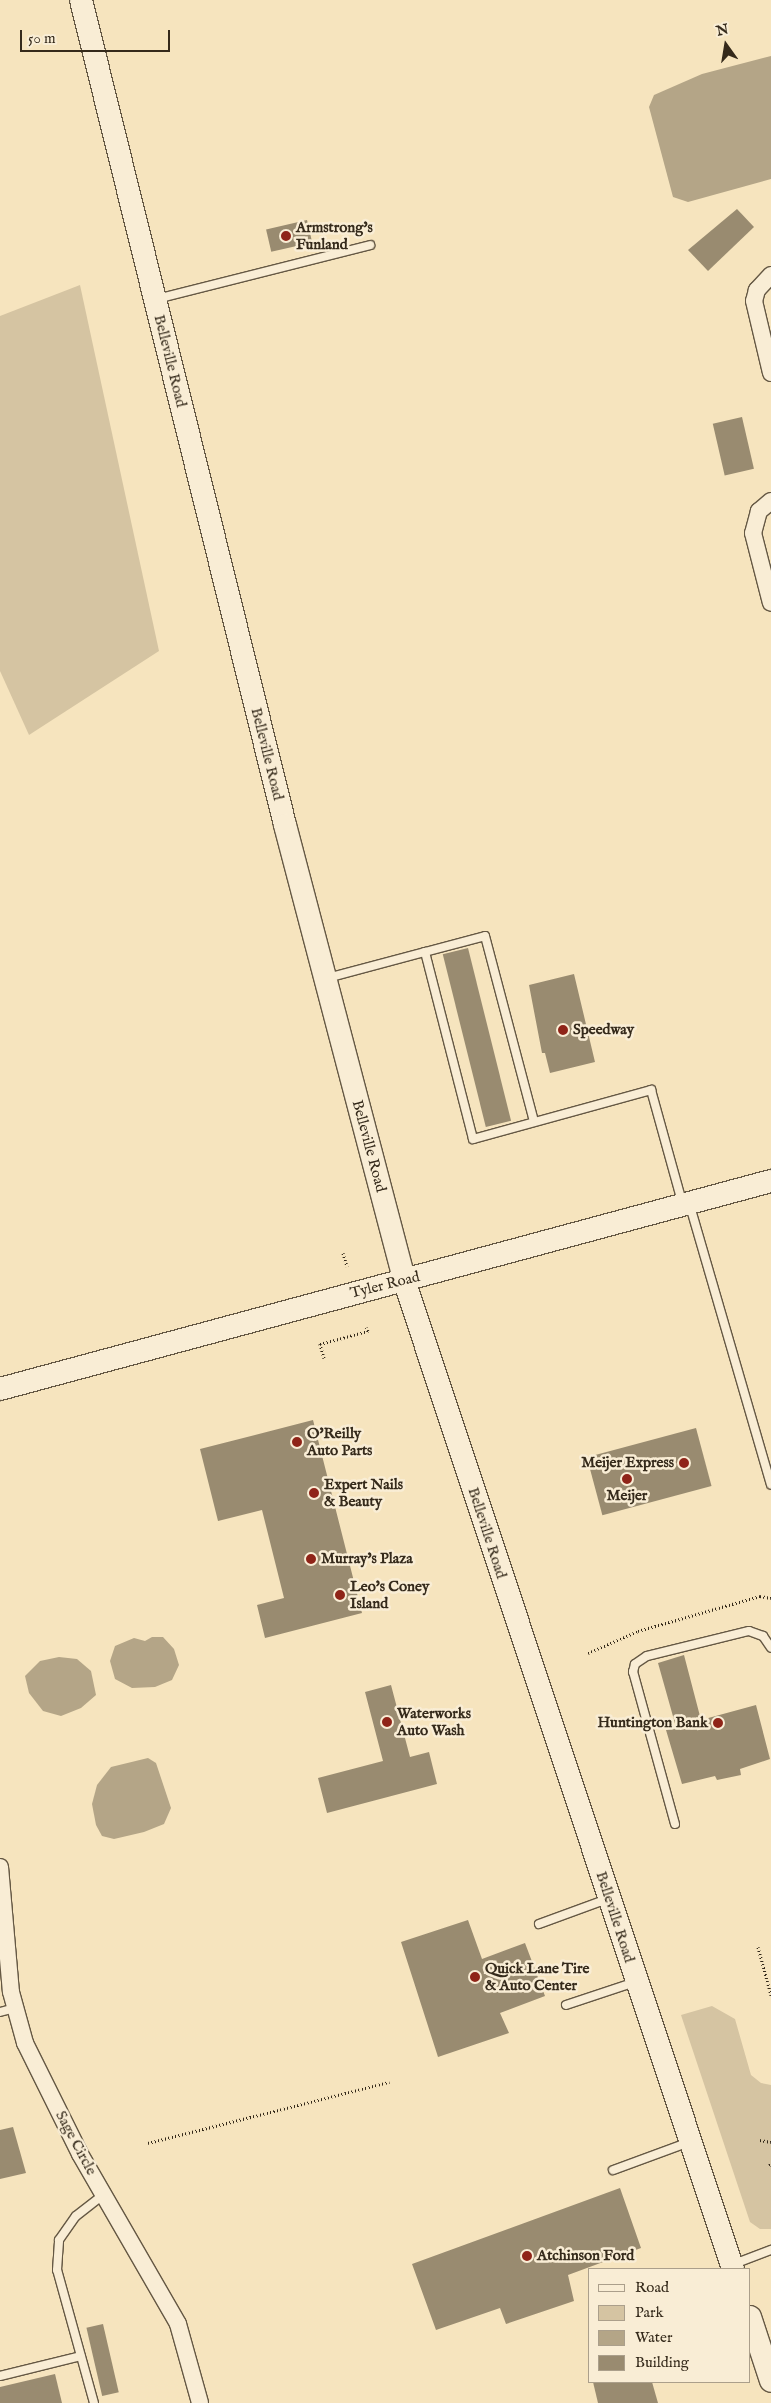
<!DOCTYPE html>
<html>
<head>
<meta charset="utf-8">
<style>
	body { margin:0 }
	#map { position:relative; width:771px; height:2403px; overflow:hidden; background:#f6e4be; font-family:"IM FELL English",serif }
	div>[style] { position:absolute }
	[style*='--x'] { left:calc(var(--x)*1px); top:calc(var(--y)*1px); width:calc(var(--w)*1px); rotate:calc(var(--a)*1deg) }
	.green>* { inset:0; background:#d5c4a2 }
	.water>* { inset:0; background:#b4a587 }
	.building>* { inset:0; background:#998b70; transform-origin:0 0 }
	.path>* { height:3px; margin-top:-1.5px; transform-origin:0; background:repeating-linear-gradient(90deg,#352a1b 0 1px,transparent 0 3.5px) }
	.roads { filter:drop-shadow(1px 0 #655844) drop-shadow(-1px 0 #655844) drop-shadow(0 1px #655844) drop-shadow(0 -1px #655844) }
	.lane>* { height:8px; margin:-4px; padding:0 4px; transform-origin:4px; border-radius:4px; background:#f9edd5 }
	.street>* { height:16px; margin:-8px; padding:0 8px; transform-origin:8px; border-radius:8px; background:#f9edd5 }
	.secondary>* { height:22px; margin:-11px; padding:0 11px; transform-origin:11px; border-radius:11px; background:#f9edd5 }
	.dots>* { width:14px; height:14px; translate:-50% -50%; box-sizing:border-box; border:2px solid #f9edd5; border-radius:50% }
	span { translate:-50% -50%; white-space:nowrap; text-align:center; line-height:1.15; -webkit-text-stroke:5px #f9edd5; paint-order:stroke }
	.poi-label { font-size:15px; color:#352a1b; font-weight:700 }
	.left { translate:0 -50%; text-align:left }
	.right { translate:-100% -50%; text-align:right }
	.street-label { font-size:15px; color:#352a1b }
	.legend { position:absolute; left:588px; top:2268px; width:162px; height:115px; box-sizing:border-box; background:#f9edd5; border:1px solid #ab9f8b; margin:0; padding:6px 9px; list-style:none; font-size:15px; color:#352a1b }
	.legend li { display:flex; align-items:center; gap:10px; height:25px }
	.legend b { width:25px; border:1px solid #ab9f8b }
	.north { position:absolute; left:701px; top:20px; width:50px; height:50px; -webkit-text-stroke:4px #f9edd5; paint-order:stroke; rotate:347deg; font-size:14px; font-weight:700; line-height:20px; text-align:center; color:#352a1b }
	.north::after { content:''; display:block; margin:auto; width:18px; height:22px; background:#352a1b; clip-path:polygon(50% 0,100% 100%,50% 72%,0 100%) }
	.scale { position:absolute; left:20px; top:30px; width:150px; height:22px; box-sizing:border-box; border:2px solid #352a1b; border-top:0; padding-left:6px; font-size:15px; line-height:18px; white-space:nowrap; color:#352a1b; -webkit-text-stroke:4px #f9edd5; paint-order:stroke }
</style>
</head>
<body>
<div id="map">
	<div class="green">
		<div style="clip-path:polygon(80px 285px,159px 651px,29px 735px,0 671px,0 316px)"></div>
		<div style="clip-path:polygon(712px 2006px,735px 2019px,751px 2075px,761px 2083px,771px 2085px,771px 2229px,760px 2229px,750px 2222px,681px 2015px)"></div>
	</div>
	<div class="water">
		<div style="clip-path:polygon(771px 56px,771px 179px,688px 202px,673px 197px,649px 107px,654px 95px,702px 74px)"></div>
		<div style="clip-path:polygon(152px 1637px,163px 1637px,174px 1649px,179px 1665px,172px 1680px,155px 1687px,132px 1688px,115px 1679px,110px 1661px,115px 1646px,134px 1638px,145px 1641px)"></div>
		<div style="clip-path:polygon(59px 1657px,77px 1659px,91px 1671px,96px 1695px,81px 1708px,61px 1716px,43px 1711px,29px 1693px,25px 1676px,40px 1661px)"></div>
		<div style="clip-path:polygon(148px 1758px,156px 1763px,171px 1808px,164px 1824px,144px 1832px,114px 1839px,102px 1836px,96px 1825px,92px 1804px,97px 1785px,111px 1767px)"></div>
	</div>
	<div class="building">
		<div style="clip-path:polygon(737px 209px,754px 227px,708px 271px,688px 250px)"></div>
		<div style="left:307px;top:220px;width:23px;height:42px;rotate:77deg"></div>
		<div style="left:742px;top:417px;width:53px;height:30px;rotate:77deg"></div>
		<div style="left:468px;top:948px;width:178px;height:26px;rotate:76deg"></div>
		<div style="clip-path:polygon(574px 974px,595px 1062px,550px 1073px,545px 1053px,542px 1053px,529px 985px)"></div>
		<div style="clip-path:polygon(313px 1420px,362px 1613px,265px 1638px,257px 1605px,284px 1598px,262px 1510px,218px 1521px,200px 1449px)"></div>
		<div style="left:696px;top:1428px;width:60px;height:113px;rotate:75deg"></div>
		<div style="clip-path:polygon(684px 1655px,701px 1720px,756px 1705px,770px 1759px,740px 1769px,741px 1775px,717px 1780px,715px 1776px,682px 1784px,666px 1730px,676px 1727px,658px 1663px)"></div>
		<div style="clip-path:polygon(391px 1685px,410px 1757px,429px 1752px,437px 1784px,327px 1813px,318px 1778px,383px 1761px,365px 1692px)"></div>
		<div style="clip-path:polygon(468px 1920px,482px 1959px,525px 1943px,545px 1996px,500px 2013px,509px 2033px,438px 2057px,401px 1942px)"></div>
		<div style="clip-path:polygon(13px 2127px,26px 2173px,0 2179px,0 2130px)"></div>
		<div style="clip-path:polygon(620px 2188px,641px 2248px,568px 2275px,574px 2301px,506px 2324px,500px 2308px,436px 2330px,412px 2264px)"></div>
		<div style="left:103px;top:2324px;width:70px;height:17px;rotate:77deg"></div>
		<div style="clip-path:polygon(55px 2374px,62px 2403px,0 2403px,0 2387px)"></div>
		<div style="clip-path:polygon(593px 2382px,652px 2382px,658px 2403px,598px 2403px)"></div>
	</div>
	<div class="path">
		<div style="--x:343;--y:1253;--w:14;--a:73"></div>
		<div style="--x:324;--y:1358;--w:15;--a:-106"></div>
		<div style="--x:320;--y:1344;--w:50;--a:-15.2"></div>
		<div style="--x:368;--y:1331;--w:4;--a:-117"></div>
		<div style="--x:588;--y:1653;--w:55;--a:-23.7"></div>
		<div style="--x:638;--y:1631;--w:127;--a:-16"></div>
		<div style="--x:760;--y:1596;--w:11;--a:10"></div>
		<div style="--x:758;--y:1947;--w:50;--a:74.8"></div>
		<div style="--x:760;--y:2140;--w:11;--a:10"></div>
		<div style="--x:148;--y:2143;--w:249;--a:-14.2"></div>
		<div style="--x:769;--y:2165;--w:2;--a:-27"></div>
	</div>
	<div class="roads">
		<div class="lane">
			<div style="--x:157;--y:299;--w:220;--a:-14.2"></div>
			<div style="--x:425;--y:952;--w:62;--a:-14.9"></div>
			<div style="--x:485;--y:936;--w:192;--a:75.2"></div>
			<div style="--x:327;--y:978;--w:101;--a:-14.9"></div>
			<div style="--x:425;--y:952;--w:193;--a:75.6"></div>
			<div style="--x:473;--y:1139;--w:185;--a:-15.4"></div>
			<div style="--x:651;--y:1090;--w:116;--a:74.5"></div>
			<div style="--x:690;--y:1206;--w:290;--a:73.8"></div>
			<div style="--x:675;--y:1824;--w:158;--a:-105.4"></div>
			<div style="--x:633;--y:1672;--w:8;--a:-76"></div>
			<div style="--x:635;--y:1664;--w:14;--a:-34"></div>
			<div style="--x:647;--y:1656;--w:105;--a:-13.8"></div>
			<div style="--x:749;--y:1631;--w:15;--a:20"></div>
			<div style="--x:763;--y:1636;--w:14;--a:56"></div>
			<div style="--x:539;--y:1924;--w:72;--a:-20.2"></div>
			<div style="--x:566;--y:2005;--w:73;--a:-18.4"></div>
			<div style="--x:0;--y:2012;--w:16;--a:-15"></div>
			<div style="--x:613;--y:2170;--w:81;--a:-20.2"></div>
			<div style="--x:734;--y:2264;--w:40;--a:-21"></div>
			<div style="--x:0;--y:2376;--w:83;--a:-13.9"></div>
			<div style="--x:94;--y:2403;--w:138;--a:-105.5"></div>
			<div style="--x:57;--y:2270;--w:30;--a:-86"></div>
			<div style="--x:59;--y:2240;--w:29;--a:-55"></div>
			<div style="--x:76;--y:2216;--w:34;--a:-38"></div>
		</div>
		<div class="street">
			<div style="--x:771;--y:275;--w:21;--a:133"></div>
			<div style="--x:757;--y:290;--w:11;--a:105"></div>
			<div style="--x:754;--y:301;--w:74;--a:76.7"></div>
			<div style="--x:771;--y:501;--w:16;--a:140"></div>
			<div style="--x:759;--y:511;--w:23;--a:105"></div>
			<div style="--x:753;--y:533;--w:72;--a:75.6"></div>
			<div style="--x:0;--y:1867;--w:125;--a:85"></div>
			<div style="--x:11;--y:1992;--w:53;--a:74.6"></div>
			<div style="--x:25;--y:2043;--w:124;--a:63.6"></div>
			<div style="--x:80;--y:2154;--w:196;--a:60"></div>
			<div style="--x:178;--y:2324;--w:82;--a:74.4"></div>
		</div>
		<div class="secondary">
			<div style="--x:81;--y:0;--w:850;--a:76.11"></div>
			<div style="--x:285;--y:825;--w:470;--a:75.3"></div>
			<div style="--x:404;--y:1280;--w:1042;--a:71.6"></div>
			<div style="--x:0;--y:1389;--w:799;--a:-15.1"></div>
			<div style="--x:750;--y:2317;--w:67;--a:71.8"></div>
		</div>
	</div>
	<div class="dots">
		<div style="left:286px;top:236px;background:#8f2418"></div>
		<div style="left:563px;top:1030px;background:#8f2418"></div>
		<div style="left:297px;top:1442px;background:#8f2418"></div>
		<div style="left:684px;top:1463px;background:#8f2418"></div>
		<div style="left:627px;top:1479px;background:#8f2418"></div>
		<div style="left:314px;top:1493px;background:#8f2418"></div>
		<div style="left:311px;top:1559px;background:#8f2418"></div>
		<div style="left:340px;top:1595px;background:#8f2418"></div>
		<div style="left:387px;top:1722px;background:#8f2418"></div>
		<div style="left:718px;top:1723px;background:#8f2418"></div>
		<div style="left:475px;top:1977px;background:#8f2418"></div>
		<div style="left:527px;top:2256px;background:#8f2418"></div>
	</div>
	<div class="poi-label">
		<span class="left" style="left:296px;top:236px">Armstrong's<br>Funland</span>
		<span class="left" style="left:573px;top:1030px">Speedway</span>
		<span class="left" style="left:307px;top:1442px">O'Reilly<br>Auto Parts</span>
		<span class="right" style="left:674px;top:1463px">Meijer Express</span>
		<span class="left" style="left:324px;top:1493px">Expert Nails<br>&amp; Beauty</span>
		<span style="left:627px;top:1496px">Meijer</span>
		<span class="left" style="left:321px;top:1559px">Murray's Plaza</span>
		<span class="left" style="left:350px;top:1595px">Leo's Coney<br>Island</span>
		<span class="left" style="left:397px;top:1722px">Waterworks<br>Auto Wash</span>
		<span class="right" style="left:708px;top:1723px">Huntington Bank</span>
		<span class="left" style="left:485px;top:1977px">Quick Lane Tire<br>&amp; Auto Center</span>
		<span class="left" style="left:537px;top:2256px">Atchinson Ford</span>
	</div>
	<div class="street-label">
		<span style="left:170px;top:361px;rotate:76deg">Belleville Road</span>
		<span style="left:267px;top:754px;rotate:76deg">Belleville Road</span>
		<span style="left:369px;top:1146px;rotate:75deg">Belleville Road</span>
		<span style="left:385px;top:1285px;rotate:-14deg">Tyler Road</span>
		<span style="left:487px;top:1533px;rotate:72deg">Belleville Road</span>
		<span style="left:615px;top:1917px;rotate:72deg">Belleville Road</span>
		<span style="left:76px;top:2143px;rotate:62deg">Sage Circle</span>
	</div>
	<ul class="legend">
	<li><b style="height:6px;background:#f9edd5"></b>Road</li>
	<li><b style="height:14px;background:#d5c4a2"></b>Park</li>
	<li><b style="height:14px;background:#b4a587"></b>Water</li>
	<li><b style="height:14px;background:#998b70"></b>Building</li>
	</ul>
	<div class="north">N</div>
	<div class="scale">50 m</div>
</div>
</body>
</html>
